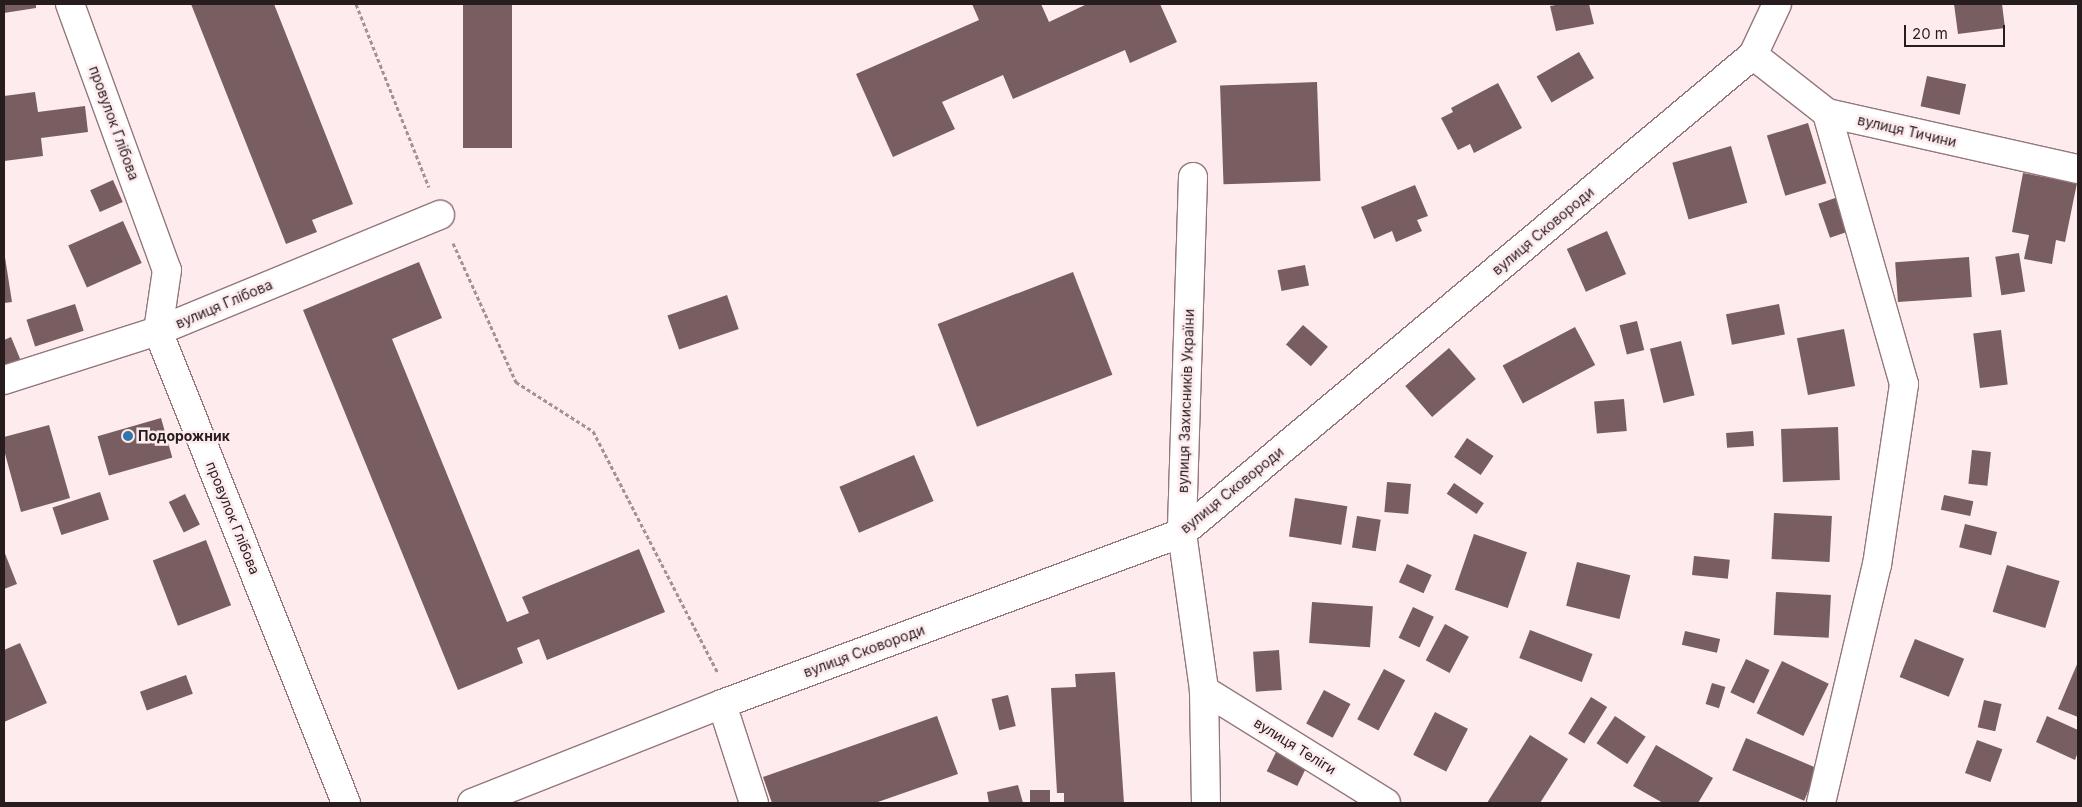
<!DOCTYPE html>
<html>
<head>
<meta charset="utf-8">
<style>
	body { margin:0 }
	#map { position:relative; width:2082px; height:807px; overflow:hidden; background:#fdebed; font-family:Inter,sans-serif }
	div>[style] { position:absolute }
	[style*='--x'] { left:calc(var(--x)*1px); top:calc(var(--y)*1px); width:calc(var(--w)*1px); rotate:calc(var(--a)*1deg) }
	.building>* { inset:0; background:#785e61; transform-origin:0 0 }
	.path>* { height:3px; margin-top:-1.5px; transform-origin:0; background:repeating-linear-gradient(90deg,#a19294 0 4px,transparent 0 6.5px) }
	.roads { filter:drop-shadow(1px 0 #93777b) drop-shadow(-1px 0 #93777b) drop-shadow(0 1px #93777b) drop-shadow(0 -1px #93777b) }
	.minor>* { height:28px; margin:-14px; padding:0 14px; transform-origin:14px; border-radius:14px; background:#fff }
	.dots>* { width:14px; height:14px; translate:-50% -50%; box-sizing:border-box; border:2px solid #fdebed; border-radius:50% }
	span { translate:-50% -50%; white-space:nowrap; text-align:center; line-height:1.15; -webkit-text-stroke:5px #fdebed; paint-order:stroke }
	.street-label { font-size:14px; color:#271c1e }
	.poi-label { font-size:14px; color:#271c1e; font-weight:700 }
	.left { translate:0 -50%; text-align:left }
	.frame { position:absolute; inset:0; border:5px solid #271c1e; pointer-events:none }
	.scale { position:absolute; left:1904px; top:25px; width:101px; height:22px; box-sizing:border-box; border:2px solid #271c1e; border-top:0; padding-left:6px; font-size:15px; line-height:18px; white-space:nowrap; color:#271c1e; -webkit-text-stroke:4px #fdebed; paint-order:stroke }
</style>
</head>
<body>
<div id="map">
	<div class="building">
		<div style="clip-path:polygon(4px 4px,36px 4px,36px 8px,4px 13px)"></div>
		<div style="clip-path:polygon(191px 4px,274px 4px,353px 204px,312px 220px,317px 232px,286px 244px)"></div>
		<div style="left:463px;top:4px;width:49px;height:144px"></div>
		<div style="clip-path:polygon(972px 4px,1041px 4px,1049px 22px,1087px 4px,1160px 4px,1177px 42px,1130px 63px,1125px 50px,1013px 99px,1003px 75px,942px 102px,955px 129px,893px 157px,856px 74px,979px 20px)"></div>
		<div style="clip-path:polygon(1561px 4px,1589px 4px,1594px 24px,1556px 31px,1550px 6px)"></div>
		<div style="clip-path:polygon(1954px 4px,2002px 4px,2005px 28px,1958px 34px)"></div>
		<div style="left:1579px;top:52px;width:30px;height:49px;rotate:60deg"></div>
		<div style="left:1927px;top:76px;width:40px;height:31px;rotate:12deg"></div>
		<div style="left:1317px;top:82px;width:99px;height:97px;rotate:88deg"></div>
		<div style="clip-path:polygon(1498px 83px,1522px 128px,1474px 153px,1470px 144px,1458px 150px,1441px 118px,1453px 112px,1451px 108px)"></div>
		<div style="clip-path:polygon(35px 92px,38px 112px,85px 106px,88px 132px,41px 138px,43px 156px,4px 161px,4px 96px)"></div>
		<div style="left:1808px;top:123px;width:63px;height:43px;rotate:73deg"></div>
		<div style="left:1731px;top:146px;width:59px;height:61px;rotate:74deg"></div>
		<div style="clip-path:polygon(2023px 173px,2077px 183px,2065px 242px,2056px 240px,2052px 264px,2024px 259px,2029px 235px,2012px 232px)"></div>
		<div style="left:113px;top:180px;width:24px;height:25px;rotate:66deg"></div>
		<div style="clip-path:polygon(1415px 185px,1428px 216px,1417px 220px,1422px 231px,1396px 242px,1392px 231px,1374px 239px,1361px 207px)"></div>
		<div style="left:1841px;top:196px;width:36px;height:24px;rotate:71deg"></div>
		<div style="left:123px;top:221px;width:46px;height:60px;rotate:66deg"></div>
		<div style="left:1607px;top:231px;width:47px;height:44px;rotate:66deg"></div>
		<div style="clip-path:polygon(4px 251px,12px 302px,4px 303px)"></div>
		<div style="left:2019px;top:253px;width:39px;height:24px;rotate:81deg"></div>
		<div style="left:1969px;top:257px;width:40px;height:74px;rotate:86deg"></div>
		<div style="clip-path:polygon(419px 262px,442px 318px,392px 339px,507px 622px,529px 613px,522px 597px,639px 549px,665px 612px,547px 660px,539px 639px,517px 648px,523px 663px,458px 690px,303px 310px)"></div>
		<div style="left:1305px;top:265px;width:21px;height:28px;rotate:79deg"></div>
		<div style="left:1073px;top:272px;width:110px;height:145px;rotate:69deg"></div>
		<div style="left:727px;top:295px;width:36px;height:63px;rotate:71deg"></div>
		<div style="left:75px;top:304px;width:28px;height:51px;rotate:72deg"></div>
		<div style="left:1779px;top:304px;width:31px;height:54px;rotate:79deg"></div>
		<div style="left:1637px;top:321px;width:30px;height:18px;rotate:76deg"></div>
		<div style="left:1303px;top:325px;width:33px;height:26px;rotate:41deg"></div>
		<div style="left:1575px;top:327px;width:43px;height:82px;rotate:62deg"></div>
		<div style="left:1844px;top:329px;width:58px;height:48px;rotate:79deg"></div>
		<div style="left:2001px;top:330px;width:55px;height:28px;rotate:83deg"></div>
		<div style="clip-path:polygon(11px 337px,21px 361px,4px 366px,4px 340px)"></div>
		<div style="left:1681px;top:341px;width:56px;height:32px;rotate:76deg"></div>
		<div style="left:1449px;top:348px;width:41px;height:58px;rotate:49deg"></div>
		<div style="left:1624px;top:399px;width:32px;height:30px;rotate:85deg"></div>
		<div style="left:161px;top:418px;width:41px;height:66px;rotate:74deg"></div>
		<div style="clip-path:polygon(49px 425px,70px 498px,21px 512px,4px 450px,4px 437px)"></div>
		<div style="left:1838px;top:427px;width:53px;height:57px;rotate:88deg"></div>
		<div style="left:1753px;top:431px;width:15px;height:27px;rotate:86deg"></div>
		<div style="left:1467px;top:438px;width:32px;height:23px;rotate:34deg"></div>
		<div style="left:1972px;top:450px;width:19px;height:34px;rotate:6deg"></div>
		<div style="left:914px;top:455px;width:50px;height:81px;rotate:67deg"></div>
		<div style="left:1387px;top:482px;width:24px;height:30px;rotate:5deg"></div>
		<div style="left:1454px;top:483px;width:36px;height:13px;rotate:34deg"></div>
		<div style="left:100px;top:492px;width:29px;height:50px;rotate:72deg"></div>
		<div style="left:185px;top:494px;width:34px;height:18px;rotate:64deg"></div>
		<div style="left:1944px;top:495px;width:30px;height:15px;rotate:12deg"></div>
		<div style="left:1295px;top:498px;width:53px;height:39px;rotate:9deg"></div>
		<div style="left:1774px;top:513px;width:58px;height:46px;rotate:3deg"></div>
		<div style="left:1357px;top:516px;width:24px;height:32px;rotate:9deg"></div>
		<div style="left:1965px;top:524px;width:33px;height:24px;rotate:14deg"></div>
		<div style="left:1474px;top:534px;width:56px;height:59px;rotate:19deg"></div>
		<div style="left:206px;top:540px;width:70px;height:57px;rotate:69deg"></div>
		<div style="clip-path:polygon(4px 551px,17px 584px,4px 589px)"></div>
		<div style="left:1694px;top:556px;width:36px;height:19px;rotate:6deg"></div>
		<div style="left:1577px;top:562px;width:55px;height:45px;rotate:14deg"></div>
		<div style="left:1407px;top:564px;width:27px;height:20px;rotate:24deg"></div>
		<div style="left:2007px;top:565px;width:55px;height:49px;rotate:17deg"></div>
		<div style="left:1776px;top:592px;width:55px;height:43px;rotate:3deg"></div>
		<div style="left:1312px;top:602px;width:61px;height:41px;rotate:4deg"></div>
		<div style="left:1413px;top:607px;width:23px;height:34px;rotate:25deg"></div>
		<div style="left:1445px;top:624px;width:27px;height:41px;rotate:28deg"></div>
		<div style="left:1530px;top:630px;width:67px;height:30px;rotate:21deg"></div>
		<div style="left:1685px;top:631px;width:36px;height:14px;rotate:13deg"></div>
		<div style="left:1915px;top:639px;width:53px;height:41px;rotate:22deg"></div>
		<div style="clip-path:polygon(20px 643px,47px 703px,4px 722px,4px 650px)"></div>
		<div style="left:1279px;top:650px;width:40px;height:26px;rotate:86deg"></div>
		<div style="left:1746px;top:659px;width:26px;height:37px;rotate:25deg"></div>
		<div style="left:1782px;top:661px;width:52px;height:58px;rotate:26deg"></div>
		<div style="clip-path:polygon(2078px 662px,2078px 717px,2058px 709px)"></div>
		<div style="left:1384px;top:669px;width:24px;height:57px;rotate:28deg"></div>
		<div style="clip-path:polygon(1115px 672px,1124px 803px,1064px 803px,1064px 793px,1057px 793px,1051px 688px,1076px 687px,1075px 674px)"></div>
		<div style="left:186px;top:675px;width:20px;height:49px;rotate:70deg"></div>
		<div style="left:1712px;top:683px;width:14px;height:22px;rotate:17deg"></div>
		<div style="left:1324px;top:690px;width:30px;height:38px;rotate:28deg"></div>
		<div style="left:1008px;top:695px;width:32px;height:17px;rotate:76deg"></div>
		<div style="left:1591px;top:697px;width:19px;height:43px;rotate:32deg"></div>
		<div style="left:1984px;top:700px;width:18px;height:28px;rotate:13deg"></div>
		<div style="left:1435px;top:712px;width:37px;height:48px;rotate:27deg"></div>
		<div style="clip-path:polygon(937px 716px,958px 774px,875px 803px,772px 803px,763px 777px)"></div>
		<div style="left:1615px;top:716px;width:37px;height:33px;rotate:34deg"></div>
		<div style="clip-path:polygon(2047px 716px,2078px 730px,2078px 752px,2075px 760px,2036px 742px)"></div>
		<div style="clip-path:polygon(1530px 735px,1568px 759px,1540px 803px,1487px 803px)"></div>
		<div style="left:1746px;top:738px;width:78px;height:35px;rotate:23deg"></div>
		<div style="left:1977px;top:740px;width:27px;height:35px;rotate:20deg"></div>
		<div style="clip-path:polygon(1656px 745px,1713px 778px,1698px 803px,1663px 803px,1633px 786px)"></div>
		<div style="left:1279px;top:746px;width:34px;height:28px;rotate:26deg"></div>
		<div style="clip-path:polygon(1018px 785px,1023px 803px,989px 803px,987px 792px)"></div>
		<div style="left:1030px;top:790px;width:20px;height:13px"></div>
	</div>
	<div class="path">
		<div style="--x:356;--y:4;--w:197;--a:68.3"></div>
		<div style="--x:453;--y:243;--w:153;--a:65.6"></div>
		<div style="--x:516;--y:382;--w:91;--a:32.5"></div>
		<div style="--x:593;--y:431;--w:272;--a:62.7"></div>
	</div>
	<div class="roads">
		<div class="minor">
			<div style="--x:70;--y:4;--w:283;--a:70"></div>
			<div style="--x:167;--y:270;--w:62;--a:98.4"></div>
			<div style="--x:158;--y:331;--w:508;--a:68.28"></div>
			<div style="--x:1753;--y:55;--w:94;--a:38.1"></div>
			<div style="--x:1827;--y:113;--w:257;--a:12.6"></div>
			<div style="--x:1193;--y:177;--w:356;--a:91.8"></div>
			<div style="--x:1182;--y:533;--w:159;--a:82"></div>
			<div style="--x:1204;--y:690;--w:113;--a:89"></div>
			<div style="--x:4;--y:380;--w:162;--a:-17.7"></div>
			<div style="--x:158;--y:331;--w:305;--a:-22.4"></div>
			<div style="--x:1204;--y:690;--w:214;--a:31.8"></div>
			<div style="--x:722;--y:704;--w:104;--a:72.1"></div>
			<div style="--x:472;--y:803;--w:269;--a:-21.6"></div>
			<div style="--x:722;--y:704;--w:491;--a:-20.4"></div>
			<div style="--x:1182;--y:533;--w:745;--a:-39.93"></div>
			<div style="--x:1753;--y:55;--w:56;--a:-64.8"></div>
			<div style="--x:1821;--y:803;--w:244;--a:-76.8"></div>
			<div style="--x:1877;--y:565;--w:183;--a:-81.5"></div>
			<div style="--x:1904;--y:384;--w:282;--a:-105.9"></div>
		</div>
	</div>
	<div class="dots">
		<div style="left:128px;top:436px;background:#3175ab"></div>
	</div>
	<div class="street-label">
		<span style="left:114px;top:123px;rotate:70deg">провулок Глібова</span>
		<span style="left:1907px;top:131px;rotate:13deg">вулиця Тичини</span>
		<span style="left:1543px;top:231px;rotate:-40deg">вулиця Сковороди</span>
		<span style="left:224px;top:304px;rotate:-23deg">вулиця Глібова</span>
		<span style="left:1186px;top:401px;rotate:-88deg">вулиця Захисників України</span>
		<span style="left:1232px;top:490px;rotate:-39deg">вулиця Сковороди</span>
		<span style="left:233px;top:518px;rotate:68deg">провулок Глібова</span>
		<span style="left:864px;top:651px;rotate:-20deg">вулиця Сковороди</span>
		<span style="left:1295px;top:746px;rotate:32deg">вулиця Теліги</span>
	</div>
	<div class="poi-label">
		<span class="left" style="left:138px;top:436px">Подорожник</span>
	</div>
	<div class="frame"></div>
	<div class="scale">20 m</div>
</div>
</body>
</html>
